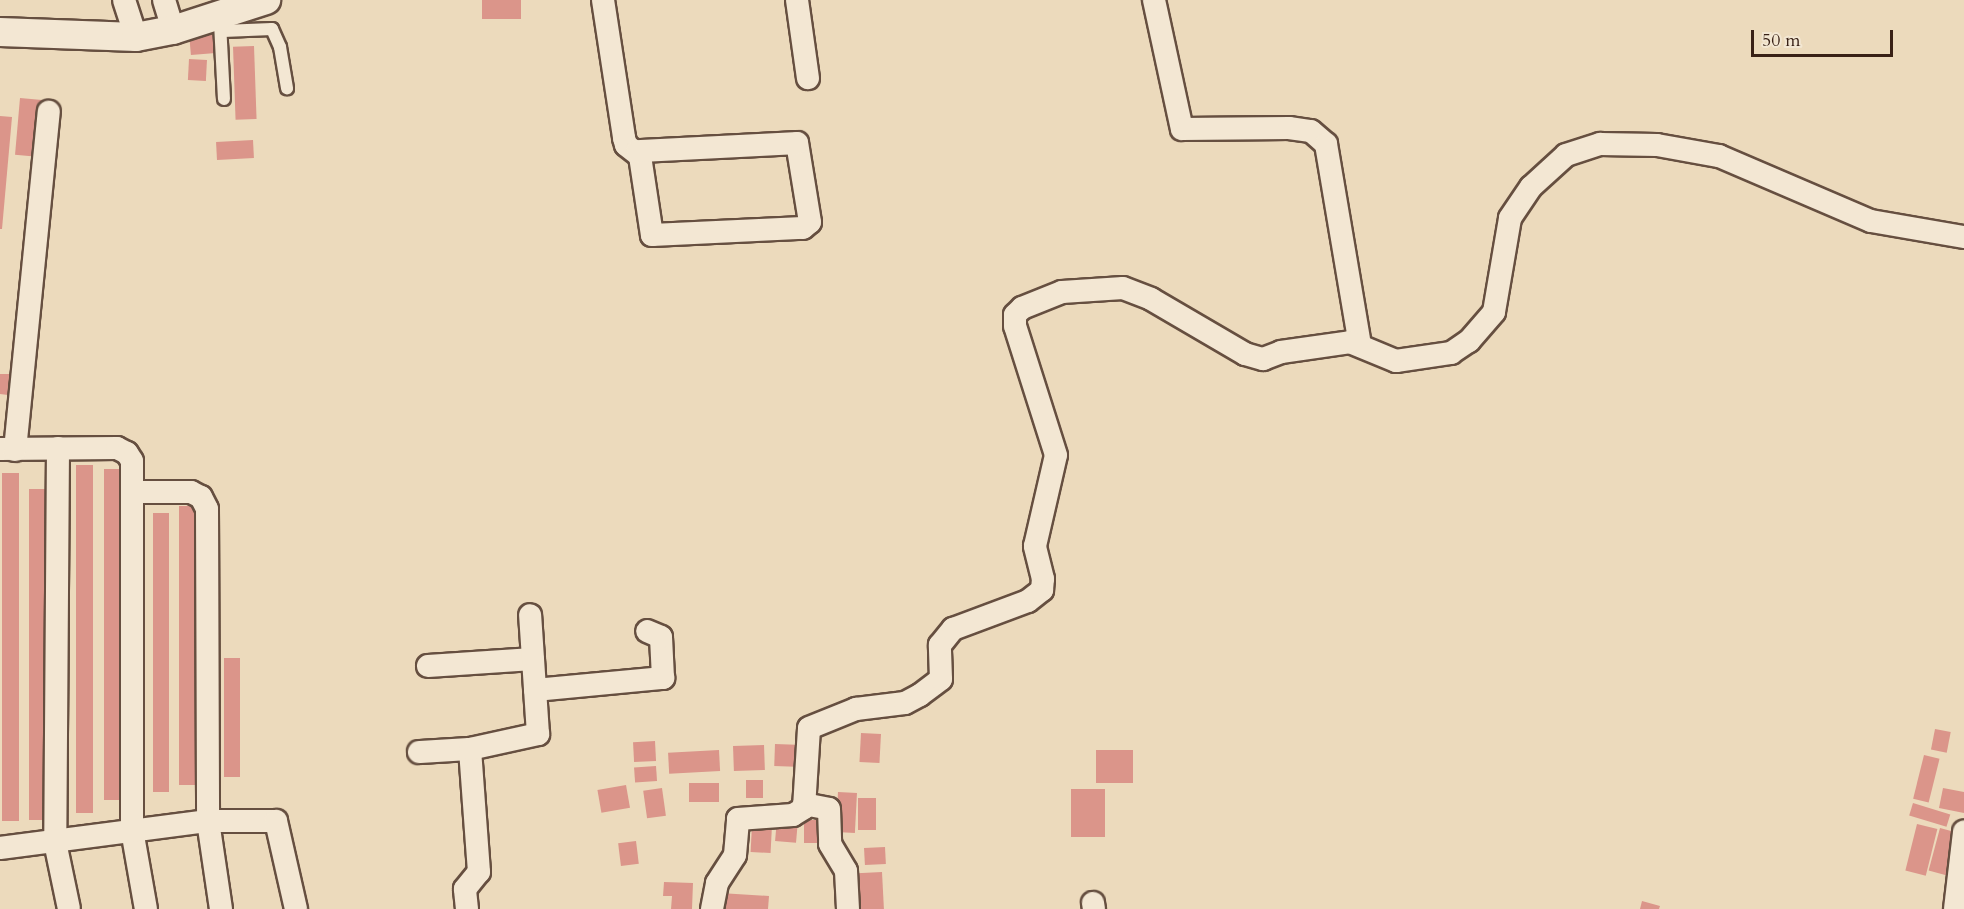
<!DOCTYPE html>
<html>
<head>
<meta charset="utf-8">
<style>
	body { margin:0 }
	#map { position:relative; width:1964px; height:909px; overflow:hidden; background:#ecdabc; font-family:Cardo,serif }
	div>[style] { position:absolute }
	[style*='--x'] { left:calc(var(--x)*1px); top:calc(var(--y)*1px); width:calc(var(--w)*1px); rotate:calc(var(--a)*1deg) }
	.building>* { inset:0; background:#db958a; transform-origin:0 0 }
	.roads { filter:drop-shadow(2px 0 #664f40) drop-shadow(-2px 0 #664f40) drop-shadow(0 2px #664f40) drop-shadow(0 -2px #664f40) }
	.service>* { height:12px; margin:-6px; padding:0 6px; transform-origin:6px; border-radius:6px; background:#f3e7d3 }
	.minor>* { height:22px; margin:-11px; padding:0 11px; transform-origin:11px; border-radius:11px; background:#f3e7d3 }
	.tertiary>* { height:28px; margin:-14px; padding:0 14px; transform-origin:14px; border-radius:14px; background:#f3e7d3 }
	span { translate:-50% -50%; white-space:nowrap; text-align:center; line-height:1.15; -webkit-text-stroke:4.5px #f3e7d3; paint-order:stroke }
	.scale { position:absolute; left:1751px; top:30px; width:142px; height:27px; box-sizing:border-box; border:3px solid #392116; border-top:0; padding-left:8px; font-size:18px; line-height:21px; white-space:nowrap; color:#392116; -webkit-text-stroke:4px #f3e7d3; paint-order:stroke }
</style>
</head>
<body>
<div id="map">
	<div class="building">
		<div style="left:482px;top:0;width:39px;height:19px"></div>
		<div style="left:214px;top:32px;width:21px;height:25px;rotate:85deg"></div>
		<div style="left:254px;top:46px;width:73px;height:21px;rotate:88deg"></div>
		<div style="left:189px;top:59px;width:18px;height:21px;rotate:3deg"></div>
		<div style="left:20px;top:98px;width:25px;height:57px;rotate:5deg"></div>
		<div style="clip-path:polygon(0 116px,12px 117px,2px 229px,0 229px)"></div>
		<div style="left:253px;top:140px;width:18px;height:37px;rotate:87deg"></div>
		<div style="clip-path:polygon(0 374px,10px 374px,8px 395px,0 394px)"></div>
		<div style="left:76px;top:465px;width:17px;height:348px"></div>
		<div style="left:104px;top:469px;width:17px;height:331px"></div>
		<div style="left:2px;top:473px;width:17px;height:348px"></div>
		<div style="left:29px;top:489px;width:17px;height:331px"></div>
		<div style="left:179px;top:506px;width:17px;height:279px"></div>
		<div style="left:153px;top:513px;width:16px;height:279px"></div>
		<div style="left:240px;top:658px;width:119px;height:16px;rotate:90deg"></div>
		<div style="left:1935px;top:729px;width:16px;height:21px;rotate:11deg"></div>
		<div style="left:861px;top:733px;width:20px;height:29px;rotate:3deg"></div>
		<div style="left:655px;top:741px;width:20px;height:22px;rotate:87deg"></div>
		<div style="left:775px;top:744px;width:28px;height:22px;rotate:2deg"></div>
		<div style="left:764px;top:745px;width:25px;height:31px;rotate:88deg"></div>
		<div style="left:719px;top:750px;width:21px;height:51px;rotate:87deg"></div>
		<div style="left:1096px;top:750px;width:37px;height:33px"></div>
		<div style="left:1924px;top:755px;width:16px;height:45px;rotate:14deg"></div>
		<div style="left:656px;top:766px;width:15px;height:22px;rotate:86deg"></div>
		<div style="left:746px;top:780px;width:17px;height:18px"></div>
		<div style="left:689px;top:783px;width:30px;height:19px"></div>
		<div style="left:626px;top:785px;width:23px;height:29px;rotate:80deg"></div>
		<div style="left:662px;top:788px;width:28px;height:19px;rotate:82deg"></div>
		<div style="clip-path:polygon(1943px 788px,1964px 792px,1964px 813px,1939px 808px)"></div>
		<div style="left:1105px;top:789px;width:48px;height:34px;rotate:90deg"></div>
		<div style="left:838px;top:792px;width:19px;height:40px;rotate:3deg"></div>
		<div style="left:858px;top:798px;width:18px;height:32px"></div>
		<div style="left:1913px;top:803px;width:39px;height:13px;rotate:17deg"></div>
		<div style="left:777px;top:819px;width:21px;height:22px;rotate:5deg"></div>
		<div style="left:804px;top:820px;width:20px;height:23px"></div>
		<div style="left:1917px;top:824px;width:21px;height:48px;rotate:14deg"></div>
		<div style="left:752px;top:825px;width:20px;height:27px;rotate:3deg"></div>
		<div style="left:1940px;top:828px;width:20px;height:44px;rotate:15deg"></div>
		<div style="left:636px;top:841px;width:23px;height:18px;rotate:83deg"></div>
		<div style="left:885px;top:847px;width:17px;height:21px;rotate:87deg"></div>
		<div style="left:882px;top:872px;width:37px;height:30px;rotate:87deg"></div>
		<div style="clip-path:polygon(664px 882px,693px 883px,692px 909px,671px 909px,672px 896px,663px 896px)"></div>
		<div style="clip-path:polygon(720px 893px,769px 896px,768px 909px,719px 909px)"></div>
		<div style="clip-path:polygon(1642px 901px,1660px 906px,1659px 909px,1640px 909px)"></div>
	</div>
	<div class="roads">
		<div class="service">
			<div style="--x:220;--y:23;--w:76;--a:87"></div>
			<div style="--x:223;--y:31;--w:49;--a:-2.3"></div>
			<div style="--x:272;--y:29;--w:20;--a:66"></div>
			<div style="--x:280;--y:47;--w:42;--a:80.3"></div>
		</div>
		<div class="minor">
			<div style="--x:124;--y:0;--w:39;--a:72"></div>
			<div style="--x:164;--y:0;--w:31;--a:73"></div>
			<div style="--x:603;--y:0;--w:140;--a:81.3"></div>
			<div style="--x:624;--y:138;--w:7;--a:74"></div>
			<div style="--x:626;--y:145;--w:18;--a:38"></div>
			<div style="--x:640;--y:156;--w:80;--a:81.4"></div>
			<div style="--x:652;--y:235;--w:151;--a:-2.7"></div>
			<div style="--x:803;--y:228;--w:9;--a:-41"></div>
			<div style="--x:810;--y:222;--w:80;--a:-99.3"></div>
			<div style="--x:797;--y:143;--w:160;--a:177.1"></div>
			<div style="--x:797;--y:0;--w:79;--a:82"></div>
			<div style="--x:1154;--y:0;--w:132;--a:77.8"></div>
			<div style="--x:1182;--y:129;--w:107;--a:-0.5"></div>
			<div style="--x:1289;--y:128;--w:22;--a:8"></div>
			<div style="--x:1311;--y:131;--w:20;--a:41"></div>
			<div style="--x:1326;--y:144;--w:204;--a:80.4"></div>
			<div style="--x:58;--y:448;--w:394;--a:90.4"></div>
			<div style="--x:55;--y:842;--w:68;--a:78.2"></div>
			<div style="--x:0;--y:449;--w:117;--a:-0.5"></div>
			<div style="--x:117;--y:448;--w:11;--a:27"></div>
			<div style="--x:127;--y:453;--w:9;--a:58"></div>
			<div style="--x:132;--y:461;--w:369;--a:90"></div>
			<div style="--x:132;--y:830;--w:80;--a:80"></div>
			<div style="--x:15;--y:450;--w:340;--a:-84.3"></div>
			<div style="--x:134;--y:492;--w:57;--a:0"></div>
			<div style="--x:191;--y:492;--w:11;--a:27"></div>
			<div style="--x:201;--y:497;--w:13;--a:63"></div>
			<div style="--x:207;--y:509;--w:312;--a:89.8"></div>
			<div style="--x:208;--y:821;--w:89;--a:81.6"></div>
			<div style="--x:428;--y:666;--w:105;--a:-3.8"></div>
			<div style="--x:535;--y:690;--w:129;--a:-5.4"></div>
			<div style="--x:663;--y:678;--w:41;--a:-92.8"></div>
			<div style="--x:661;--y:637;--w:15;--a:-157"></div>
			<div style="--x:419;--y:752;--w:51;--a:-3.4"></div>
			<div style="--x:804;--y:804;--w:25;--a:11"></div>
			<div style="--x:829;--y:809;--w:35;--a:88"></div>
			<div style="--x:830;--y:844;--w:31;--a:59"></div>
			<div style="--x:846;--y:871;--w:38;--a:87"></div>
			<div style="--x:0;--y:848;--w:210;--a:-7.4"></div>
			<div style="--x:208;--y:821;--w:68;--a:0"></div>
			<div style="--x:276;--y:821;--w:90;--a:77.2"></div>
			<div style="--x:1093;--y:903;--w:6;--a:81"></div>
			<div style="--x:467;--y:909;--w:20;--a:-96"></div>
			<div style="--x:465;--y:889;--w:22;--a:-51"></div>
			<div style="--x:479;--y:872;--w:123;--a:-94.2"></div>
			<div style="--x:470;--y:749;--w:70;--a:-12.4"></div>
			<div style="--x:538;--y:734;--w:119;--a:-93.8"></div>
			<div style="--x:712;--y:909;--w:26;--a:-79"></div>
			<div style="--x:717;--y:883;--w:33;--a:-57"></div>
			<div style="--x:735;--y:855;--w:36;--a:-85"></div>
			<div style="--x:738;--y:819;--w:55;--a:-4.2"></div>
			<div style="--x:793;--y:815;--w:13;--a:-32"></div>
			<div style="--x:804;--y:808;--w:80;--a:-86.4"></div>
			<div style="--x:809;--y:728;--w:51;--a:-22"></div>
			<div style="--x:856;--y:709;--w:49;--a:-7"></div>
			<div style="--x:905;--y:703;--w:17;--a:-28"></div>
			<div style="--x:920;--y:695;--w:26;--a:-37"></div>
			<div style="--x:941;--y:679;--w:34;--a:-92"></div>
			<div style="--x:940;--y:645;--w:21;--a:-51"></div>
			<div style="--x:953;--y:629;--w:80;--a:-20.5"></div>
			<div style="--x:1028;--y:601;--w:18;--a:-38"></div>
			<div style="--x:1042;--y:590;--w:11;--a:-85"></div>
			<div style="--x:1043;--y:579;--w:34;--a:-104"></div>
			<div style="--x:1035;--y:546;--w:93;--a:-77"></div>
			<div style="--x:1056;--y:455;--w:135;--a:-107.6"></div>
			<div style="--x:1015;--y:326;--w:11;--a:-90"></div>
			<div style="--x:1015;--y:315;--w:10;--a:-45"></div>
			<div style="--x:1022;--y:308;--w:43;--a:-21.8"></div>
			<div style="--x:1062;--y:292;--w:61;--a:-3.8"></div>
			<div style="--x:1123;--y:288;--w:30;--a:21"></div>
			<div style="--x:1151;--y:299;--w:109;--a:30.3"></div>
			<div style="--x:1245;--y:354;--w:19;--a:16"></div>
			<div style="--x:1263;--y:359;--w:19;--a:-21"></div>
			<div style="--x:1281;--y:352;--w:70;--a:-8.2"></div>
			<div style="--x:1350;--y:342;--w:50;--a:22.4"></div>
			<div style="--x:1396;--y:361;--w:56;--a:-8.3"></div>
			<div style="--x:1451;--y:353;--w:22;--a:-34"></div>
			<div style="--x:1469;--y:341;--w:38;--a:-49"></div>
			<div style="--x:1494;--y:312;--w:95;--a:-80.3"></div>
			<div style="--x:1510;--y:218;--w:37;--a:-56"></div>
			<div style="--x:1531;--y:187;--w:47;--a:-42.4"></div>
			<div style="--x:1566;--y:155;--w:36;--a:-18"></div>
			<div style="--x:1600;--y:144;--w:57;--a:1"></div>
			<div style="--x:1657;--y:145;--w:63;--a:10.1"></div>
			<div style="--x:1719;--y:156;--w:165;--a:23.2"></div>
			<div style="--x:1871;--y:221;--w:94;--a:9.8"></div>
			<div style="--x:1955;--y:909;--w:78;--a:-83.3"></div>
		</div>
		<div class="tertiary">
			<div style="--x:0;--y:32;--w:136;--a:2.1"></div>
			<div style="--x:136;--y:37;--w:38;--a:-11"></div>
			<div style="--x:173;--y:30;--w:98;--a:-17.9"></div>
		</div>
	</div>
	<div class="scale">50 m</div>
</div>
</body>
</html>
